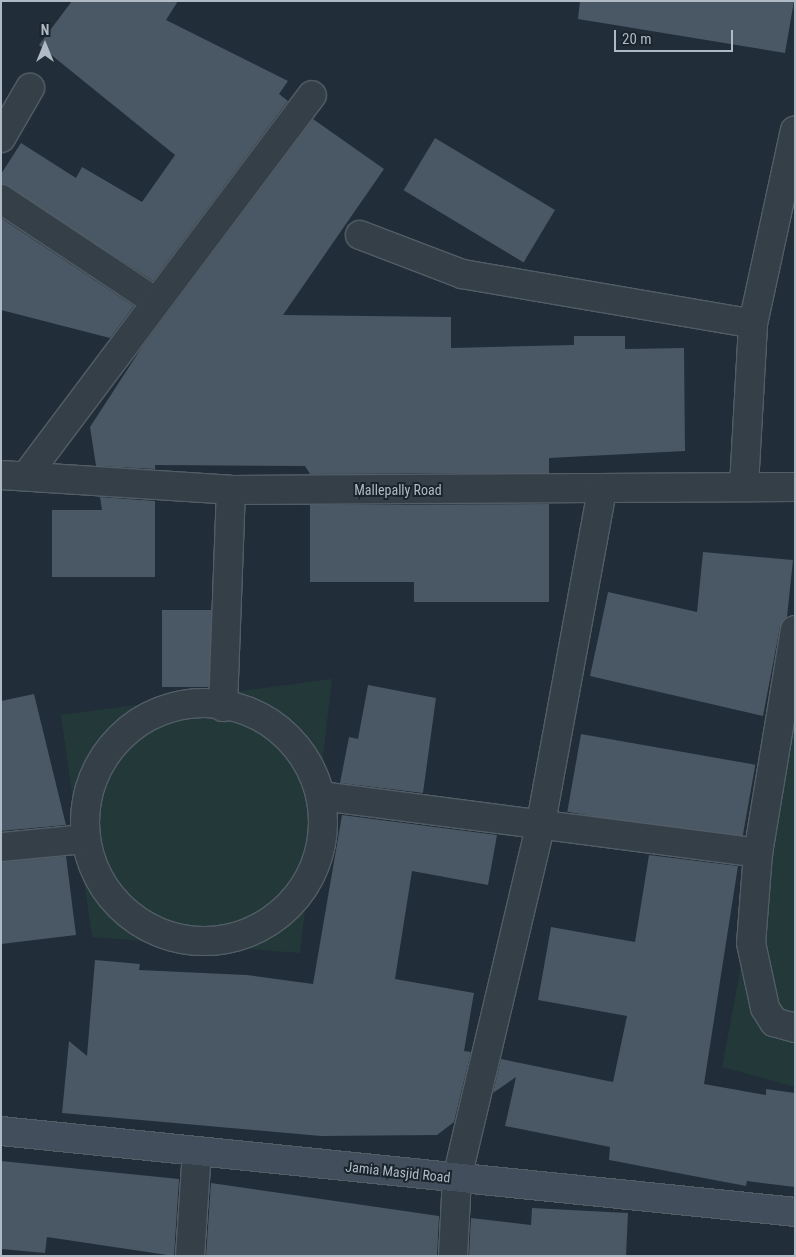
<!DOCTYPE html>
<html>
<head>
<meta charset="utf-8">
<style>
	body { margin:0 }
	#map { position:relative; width:796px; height:1257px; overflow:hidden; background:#212d38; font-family:"Roboto Condensed",sans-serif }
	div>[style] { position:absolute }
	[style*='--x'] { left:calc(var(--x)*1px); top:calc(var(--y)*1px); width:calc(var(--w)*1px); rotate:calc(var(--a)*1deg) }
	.green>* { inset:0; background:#233939 }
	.building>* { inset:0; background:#495864; transform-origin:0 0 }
	.roads { filter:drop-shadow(1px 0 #525d66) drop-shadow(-1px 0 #525d66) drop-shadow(0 1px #525d66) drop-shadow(0 -1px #525d66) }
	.street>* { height:28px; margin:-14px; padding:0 14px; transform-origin:14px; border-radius:14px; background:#343f48 }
	.street>.ring { margin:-14px; padding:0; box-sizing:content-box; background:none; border:28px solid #343f48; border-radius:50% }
	.secondary>* { height:28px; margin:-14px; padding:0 14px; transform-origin:14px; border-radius:14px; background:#424e5b }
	span { translate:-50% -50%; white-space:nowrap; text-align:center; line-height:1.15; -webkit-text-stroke:4px #1a242d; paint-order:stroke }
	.street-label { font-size:14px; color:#afbac5 }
	.frame { position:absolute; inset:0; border:2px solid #afbac5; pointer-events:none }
	.north { position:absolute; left:20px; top:20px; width:50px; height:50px; -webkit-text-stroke:4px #1a242d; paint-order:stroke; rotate:0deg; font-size:14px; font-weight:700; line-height:20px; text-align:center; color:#afbac5 }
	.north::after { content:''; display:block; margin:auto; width:18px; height:22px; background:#afbac5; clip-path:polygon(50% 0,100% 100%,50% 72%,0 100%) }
	.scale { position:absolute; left:614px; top:30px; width:119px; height:22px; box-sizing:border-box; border:2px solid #afbac5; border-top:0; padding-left:6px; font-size:15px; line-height:18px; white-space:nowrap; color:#afbac5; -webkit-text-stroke:4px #1a242d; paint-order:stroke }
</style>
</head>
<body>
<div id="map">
	<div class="green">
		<div style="clip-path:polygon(332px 679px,300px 953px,92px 937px,61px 715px)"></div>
		<div style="clip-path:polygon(795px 679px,795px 1087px,722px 1067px)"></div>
	</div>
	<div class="building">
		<div style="clip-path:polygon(72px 1px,178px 1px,166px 20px,288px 81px,279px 94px,288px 101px,153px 281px,1px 183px,1px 174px,21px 143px,76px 178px,82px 167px,142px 202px,175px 155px,39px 45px)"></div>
		<div style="clip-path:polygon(580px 1px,794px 1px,785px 53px,578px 19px)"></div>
		<div style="clip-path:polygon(313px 119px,384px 169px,283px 315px,451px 317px,451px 348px,574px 345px,574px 336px,625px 336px,625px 349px,684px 348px,685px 451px,549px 458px,549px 473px,310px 474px,305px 466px,155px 465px,155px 469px,96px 466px,90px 427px,142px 347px)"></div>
		<div style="left:435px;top:138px;width:140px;height:61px;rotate:31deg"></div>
		<div style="clip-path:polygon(1px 218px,134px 306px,110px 338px,1px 310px)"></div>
		<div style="clip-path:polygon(100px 497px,155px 501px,155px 577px,52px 577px,52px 510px,102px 510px)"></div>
		<div style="clip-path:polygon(549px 504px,549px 602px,414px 602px,414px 582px,310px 582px,310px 505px)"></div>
		<div style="clip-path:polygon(703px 552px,793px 560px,787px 617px,780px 627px,763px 716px,590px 676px,608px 592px,697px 612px)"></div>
		<div style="left:162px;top:610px;width:49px;height:77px"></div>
		<div style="clip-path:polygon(368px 685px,436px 698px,423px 793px,340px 783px,349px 737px,358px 739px)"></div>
		<div style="clip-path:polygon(34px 694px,66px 825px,1px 831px,1px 701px)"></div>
		<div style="left:581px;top:734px;width:177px;height:79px;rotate:10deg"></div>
		<div style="clip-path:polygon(342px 815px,497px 835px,488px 885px,412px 871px,395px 979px,474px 993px,464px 1051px,471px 1052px,454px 1122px,437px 1135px,321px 1136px,62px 1113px,69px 1041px,87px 1056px,95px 960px,140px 964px,139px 970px,247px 975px,313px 984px)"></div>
		<div style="clip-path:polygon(649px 855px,738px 866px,704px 1084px,766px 1095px,766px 1089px,795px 1093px,795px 1187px,747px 1181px,746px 1186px,609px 1160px,610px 1147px,505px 1126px,516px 1077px,493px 1093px,501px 1059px,613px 1082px,627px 1016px,538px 1000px,551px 927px,635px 942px)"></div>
		<div style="clip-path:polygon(66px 856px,76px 935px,1px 944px,1px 862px)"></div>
		<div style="clip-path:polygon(1px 1161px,179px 1179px,174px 1256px,47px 1237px,45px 1253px,1px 1249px)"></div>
		<div style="clip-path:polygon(211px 1183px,439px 1216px,437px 1256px,206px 1256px)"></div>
		<div style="clip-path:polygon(532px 1208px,628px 1213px,626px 1256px,469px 1256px,471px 1218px,531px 1225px)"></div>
	</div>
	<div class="roads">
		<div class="street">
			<div style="--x:1;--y:138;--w:58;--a:-59.9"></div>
			<div style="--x:1;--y:199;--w:186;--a:33.6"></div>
			<div style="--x:360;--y:235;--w:109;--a:20.9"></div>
			<div style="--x:462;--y:274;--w:295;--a:9.7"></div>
			<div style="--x:1;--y:475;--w:230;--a:3.7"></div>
			<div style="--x:231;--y:490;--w:564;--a:-0.3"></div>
			<div style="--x:26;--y:476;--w:476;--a:-53.1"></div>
			<div style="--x:744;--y:486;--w:162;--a:-86.8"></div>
			<div style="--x:753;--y:324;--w:198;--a:-77.8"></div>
			<div style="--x:795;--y:630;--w:226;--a:99.4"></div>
			<div style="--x:758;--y:853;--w:90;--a:94.4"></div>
			<div style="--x:751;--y:943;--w:66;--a:77.8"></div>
			<div style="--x:765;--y:1008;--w:17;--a:57"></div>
			<div style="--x:774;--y:1022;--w:22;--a:16"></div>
			<div class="ring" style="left:85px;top:703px;width:210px;height:210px"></div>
			<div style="--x:223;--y:707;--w:217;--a:-87.9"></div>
			<div style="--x:321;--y:796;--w:441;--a:7.4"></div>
			<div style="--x:1;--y:847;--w:83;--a:-5.5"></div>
			<div style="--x:190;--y:1256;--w:105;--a:-86.2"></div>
			<div style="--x:453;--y:1256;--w:78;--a:-87.1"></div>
			<div style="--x:457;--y:1178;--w:360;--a:-76.7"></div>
			<div style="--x:540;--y:828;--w:344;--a:-79.6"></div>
		</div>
		<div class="secondary">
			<div style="--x:1;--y:1131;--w:798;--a:5.82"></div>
		</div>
	</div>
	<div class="street-label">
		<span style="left:398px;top:490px">Mallepally Road</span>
		<span style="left:398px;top:1172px;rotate:6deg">Jamia Masjid Road</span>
	</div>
	<div class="frame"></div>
	<div class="north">N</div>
	<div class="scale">20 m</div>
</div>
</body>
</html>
